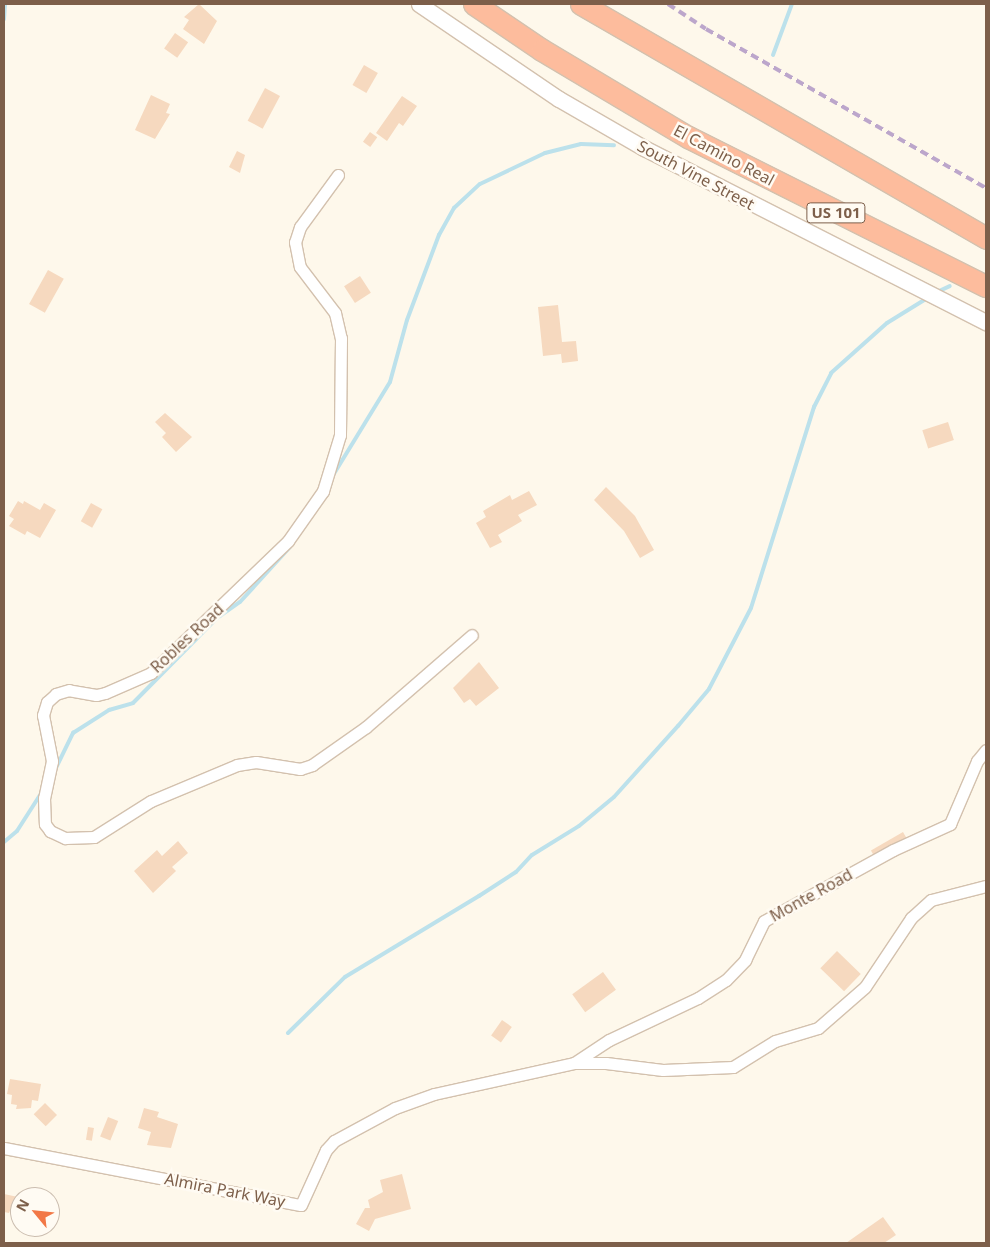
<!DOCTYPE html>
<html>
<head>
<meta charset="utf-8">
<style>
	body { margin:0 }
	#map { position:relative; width:990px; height:1247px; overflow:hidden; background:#fef8eb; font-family:"Noto Sans",sans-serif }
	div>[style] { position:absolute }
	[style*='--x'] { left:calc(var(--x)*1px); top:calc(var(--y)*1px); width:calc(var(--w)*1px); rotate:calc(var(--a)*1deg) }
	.stream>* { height:4px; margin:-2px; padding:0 2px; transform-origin:2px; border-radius:2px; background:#bce1eb }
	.building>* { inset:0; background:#f6d9bf; transform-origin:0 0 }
	.roads { filter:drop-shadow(1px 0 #d3c1ae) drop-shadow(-1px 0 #d3c1ae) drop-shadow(0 1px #d3c1ae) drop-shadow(0 -1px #d3c1ae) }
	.minor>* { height:11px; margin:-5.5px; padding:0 5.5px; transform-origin:5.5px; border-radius:5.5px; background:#fff }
	.tertiary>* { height:15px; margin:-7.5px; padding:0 7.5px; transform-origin:7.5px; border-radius:7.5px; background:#fff }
	.motorway>* { height:21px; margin:-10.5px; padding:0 10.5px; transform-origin:10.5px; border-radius:10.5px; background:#fdbc9d }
	.rail>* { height:4px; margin-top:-2px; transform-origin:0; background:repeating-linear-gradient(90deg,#bca6cb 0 8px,transparent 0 13px) }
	span { translate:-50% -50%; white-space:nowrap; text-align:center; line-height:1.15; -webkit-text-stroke:5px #fffbf3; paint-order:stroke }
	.shield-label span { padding:1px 4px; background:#fffbf3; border:1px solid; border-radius:4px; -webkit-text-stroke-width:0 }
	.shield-label { font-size:15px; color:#7d5f4a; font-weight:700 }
	.street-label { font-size:16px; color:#7d5f4a }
	.frame { position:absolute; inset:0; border:5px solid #7d5f4a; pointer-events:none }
	.north { position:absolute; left:10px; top:1187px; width:50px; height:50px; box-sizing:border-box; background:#fffbf3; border:1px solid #cbbdaf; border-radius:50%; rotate:298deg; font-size:14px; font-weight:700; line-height:20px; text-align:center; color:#7d5f4a }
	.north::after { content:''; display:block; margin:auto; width:18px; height:22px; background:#f27846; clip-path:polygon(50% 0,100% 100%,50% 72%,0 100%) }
</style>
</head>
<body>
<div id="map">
	<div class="stream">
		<div style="--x:4;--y:19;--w:15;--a:-86"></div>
		<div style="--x:773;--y:55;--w:54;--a:-69.6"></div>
		<div style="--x:937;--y:292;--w:14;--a:-25"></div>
		<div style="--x:332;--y:477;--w:111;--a:-58.6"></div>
		<div style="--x:390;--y:382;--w:64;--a:-74.7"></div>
		<div style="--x:407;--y:320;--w:91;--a:-69.4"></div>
		<div style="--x:439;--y:235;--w:31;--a:-61"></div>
		<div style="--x:454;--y:208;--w:35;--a:-43"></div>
		<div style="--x:480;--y:184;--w:72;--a:-25.5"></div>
		<div style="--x:545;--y:153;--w:37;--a:-14"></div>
		<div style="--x:581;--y:144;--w:33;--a:2"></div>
		<div style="--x:53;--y:774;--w:46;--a:-64"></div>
		<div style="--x:73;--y:733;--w:43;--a:-32.6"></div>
		<div style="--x:109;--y:710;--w:25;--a:-16"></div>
		<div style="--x:133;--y:703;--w:120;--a:-45.3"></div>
		<div style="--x:217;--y:618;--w:28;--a:-35"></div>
		<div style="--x:240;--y:602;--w:74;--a:-47.7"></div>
		<div style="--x:4;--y:842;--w:17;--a:-40"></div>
		<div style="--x:17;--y:831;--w:43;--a:-57.4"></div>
		<div style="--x:288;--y:1033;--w:80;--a:-44.5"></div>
		<div style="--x:345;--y:977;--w:157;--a:-31.2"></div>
		<div style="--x:479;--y:896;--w:44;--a:-33"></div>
		<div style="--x:516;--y:872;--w:23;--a:-47"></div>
		<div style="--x:532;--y:855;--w:55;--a:-31.7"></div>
		<div style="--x:579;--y:826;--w:45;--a:-39.6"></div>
		<div style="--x:614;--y:797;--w:96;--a:-48"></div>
		<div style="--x:678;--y:726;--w:48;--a:-50"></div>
		<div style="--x:709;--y:689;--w:91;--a:-62.6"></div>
		<div style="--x:751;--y:608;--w:211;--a:-72.6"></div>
		<div style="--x:814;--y:407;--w:38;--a:-63"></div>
		<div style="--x:831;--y:373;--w:75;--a:-41.8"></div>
		<div style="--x:887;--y:323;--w:49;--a:-31.8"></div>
	</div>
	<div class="building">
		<div style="clip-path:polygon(199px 4px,217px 21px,204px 44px,183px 29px,189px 20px,184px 17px)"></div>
		<div style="left:175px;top:33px;width:16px;height:19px;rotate:35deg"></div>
		<div style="left:364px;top:65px;width:16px;height:23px;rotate:30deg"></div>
		<div style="left:265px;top:88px;width:17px;height:37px;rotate:28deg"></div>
		<div style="clip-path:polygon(151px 95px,170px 104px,166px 113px,170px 114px,155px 139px,135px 130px)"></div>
		<div style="clip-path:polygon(402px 96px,417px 106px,403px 126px,399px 123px,387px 141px,376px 133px)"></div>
		<div style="left:370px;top:132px;width:9px;height:12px;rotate:36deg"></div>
		<div style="clip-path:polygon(237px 151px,245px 155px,240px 173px,229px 167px)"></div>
		<div style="left:48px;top:270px;width:18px;height:39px;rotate:29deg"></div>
		<div style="left:360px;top:276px;width:20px;height:19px;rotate:57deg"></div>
		<div style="clip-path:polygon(558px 305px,562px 342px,576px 341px,578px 361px,562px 363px,561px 354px,543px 356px,538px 307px)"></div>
		<div style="clip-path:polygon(165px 413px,192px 437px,176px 452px,162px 437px,166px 433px,155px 422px)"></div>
		<div style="left:948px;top:422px;width:19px;height:27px;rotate:72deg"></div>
		<div style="clip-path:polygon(606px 487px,635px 516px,654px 550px,640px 558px,624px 531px,594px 500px)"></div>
		<div style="clip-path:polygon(529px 491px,537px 505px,518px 515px,522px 521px,498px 535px,502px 542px,490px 548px,476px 523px,486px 517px,483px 511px,510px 495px,512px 500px)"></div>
		<div style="clip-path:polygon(18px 501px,23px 504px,24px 501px,40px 510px,44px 503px,56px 510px,40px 538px,27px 531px,25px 535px,9px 526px,14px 519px,9px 516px)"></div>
		<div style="left:91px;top:503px;width:13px;height:21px;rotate:29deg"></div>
		<div style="clip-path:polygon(479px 662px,499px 688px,476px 706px,470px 699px,464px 703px,453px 688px)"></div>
		<div style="left:903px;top:832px;width:8px;height:37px;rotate:60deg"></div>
		<div style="clip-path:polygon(178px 841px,188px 853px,172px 867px,176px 871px,153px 893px,134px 871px,157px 850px,162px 856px)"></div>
		<div style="left:837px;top:951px;width:33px;height:24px;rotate:44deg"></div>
		<div style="left:603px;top:972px;width:22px;height:38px;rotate:54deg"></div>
		<div style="left:502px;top:1020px;width:12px;height:19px;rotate:35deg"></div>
		<div style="clip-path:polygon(10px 1079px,41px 1084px,38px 1101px,32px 1100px,31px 1108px,16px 1109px,17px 1105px,11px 1104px,12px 1095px,7px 1094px)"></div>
		<div style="left:45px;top:1103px;width:17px;height:16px;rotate:45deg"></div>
		<div style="clip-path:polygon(144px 1108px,159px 1112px,157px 1117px,178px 1124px,171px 1148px,147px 1145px,151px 1132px,138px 1128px)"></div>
		<div style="left:108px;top:1117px;width:11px;height:21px;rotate:22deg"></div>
		<div style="left:88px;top:1127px;width:6px;height:13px;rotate:9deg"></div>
		<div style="clip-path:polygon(402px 1174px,411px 1209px,375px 1219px,369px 1231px,356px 1224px,365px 1208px,370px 1208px,368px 1200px,383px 1192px,380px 1180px)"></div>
		<div style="clip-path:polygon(4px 1194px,18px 1197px,15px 1209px,11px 1208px,9px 1213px,4px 1212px)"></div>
		<div style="clip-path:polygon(883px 1217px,896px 1235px,884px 1243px,846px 1243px)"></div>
	</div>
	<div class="roads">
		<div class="minor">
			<div style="--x:338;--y:175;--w:64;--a:126.2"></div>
			<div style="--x:300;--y:227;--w:16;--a:108"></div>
			<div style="--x:295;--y:242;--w:25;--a:79"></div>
			<div style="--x:300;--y:267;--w:58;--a:52.7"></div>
			<div style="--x:335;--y:313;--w:26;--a:77"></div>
			<div style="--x:341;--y:338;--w:97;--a:90.6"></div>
			<div style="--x:340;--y:435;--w:59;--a:106.9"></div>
			<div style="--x:323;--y:491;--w:61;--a:125"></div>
			<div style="--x:288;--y:541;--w:190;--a:136.1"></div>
			<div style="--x:151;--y:673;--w:50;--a:156.5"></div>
			<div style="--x:105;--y:693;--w:9;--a:167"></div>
			<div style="--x:96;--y:695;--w:27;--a:-170"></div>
			<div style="--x:69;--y:690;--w:14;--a:163"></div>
			<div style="--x:56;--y:694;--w:12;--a:138"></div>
			<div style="--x:47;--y:702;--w:14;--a:107"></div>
			<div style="--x:43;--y:715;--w:47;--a:78.9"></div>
			<div style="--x:52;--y:761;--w:38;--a:102"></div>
			<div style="--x:44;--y:798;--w:26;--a:88"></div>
			<div style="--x:45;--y:824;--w:9;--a:54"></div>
			<div style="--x:50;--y:831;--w:17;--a:25"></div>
			<div style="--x:65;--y:838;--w:29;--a:-2"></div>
			<div style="--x:94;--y:837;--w:67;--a:-32.3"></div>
			<div style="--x:151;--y:801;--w:93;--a:-22.7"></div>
			<div style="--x:237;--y:765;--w:19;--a:-9"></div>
			<div style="--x:256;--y:762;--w:45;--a:9"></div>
			<div style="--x:300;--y:769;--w:13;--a:-18"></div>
			<div style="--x:312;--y:765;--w:66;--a:-35.1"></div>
			<div style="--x:366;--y:727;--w:140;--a:-41"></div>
			<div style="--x:574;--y:1063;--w:42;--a:-33.3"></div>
			<div style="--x:609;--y:1040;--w:98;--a:-25.3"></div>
			<div style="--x:698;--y:998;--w:33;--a:-33"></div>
			<div style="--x:726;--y:980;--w:28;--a:-46"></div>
			<div style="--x:745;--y:960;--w:43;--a:-64"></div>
			<div style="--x:764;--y:921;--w:147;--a:-28.8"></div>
			<div style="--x:893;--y:850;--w:63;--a:-24.5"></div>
			<div style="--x:950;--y:824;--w:69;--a:-66.8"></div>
			<div style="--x:977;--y:761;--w:14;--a:-51"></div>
			<div style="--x:4;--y:1148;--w:302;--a:10.9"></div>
			<div style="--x:301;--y:1205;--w:60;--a:-65.6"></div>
			<div style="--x:326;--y:1150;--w:12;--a:-48"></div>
			<div style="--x:334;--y:1141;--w:69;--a:-28.4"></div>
			<div style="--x:395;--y:1108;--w:41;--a:-19.7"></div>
			<div style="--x:434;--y:1094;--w:143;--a:-12.5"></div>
			<div style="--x:574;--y:1063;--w:32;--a:0"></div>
			<div style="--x:606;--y:1063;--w:57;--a:7"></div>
			<div style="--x:663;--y:1070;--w:70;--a:-2.5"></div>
			<div style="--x:733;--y:1067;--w:49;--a:-31.8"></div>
			<div style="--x:775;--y:1041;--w:45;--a:-16.8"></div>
			<div style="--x:818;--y:1028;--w:62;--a:-41.1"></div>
			<div style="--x:865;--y:987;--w:83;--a:-56.3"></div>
			<div style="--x:911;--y:918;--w:27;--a:-42"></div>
			<div style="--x:931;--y:900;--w:57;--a:-14.3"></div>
		</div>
		<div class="tertiary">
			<div style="--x:419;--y:4;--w:169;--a:34.2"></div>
			<div style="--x:559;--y:99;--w:98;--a:30"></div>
			<div style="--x:644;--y:148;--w:384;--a:27"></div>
		</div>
		<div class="motorway">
			<div style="--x:474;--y:4;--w:82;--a:34.1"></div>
			<div style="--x:542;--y:50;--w:170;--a:30.8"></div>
			<div style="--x:688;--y:137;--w:333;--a:26.6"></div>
			<div style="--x:581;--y:4;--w:468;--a:30"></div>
		</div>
	</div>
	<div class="rail">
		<div style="--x:668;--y:4;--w:45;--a:33.3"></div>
		<div style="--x:706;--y:29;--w:322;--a:29.6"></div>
	</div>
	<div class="shield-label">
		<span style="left:836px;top:213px">US 101</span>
	</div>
	<div class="street-label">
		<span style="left:724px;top:155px;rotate:28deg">El Camino Real</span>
		<span style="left:696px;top:175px;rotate:28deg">South Vine Street</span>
		<span style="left:187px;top:638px;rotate:-43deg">Robles Road</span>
		<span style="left:811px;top:895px;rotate:-29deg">Monte Road</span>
		<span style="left:225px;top:1190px;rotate:11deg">Almira Park Way</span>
	</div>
	<div class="frame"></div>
	<div class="north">N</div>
</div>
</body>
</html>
